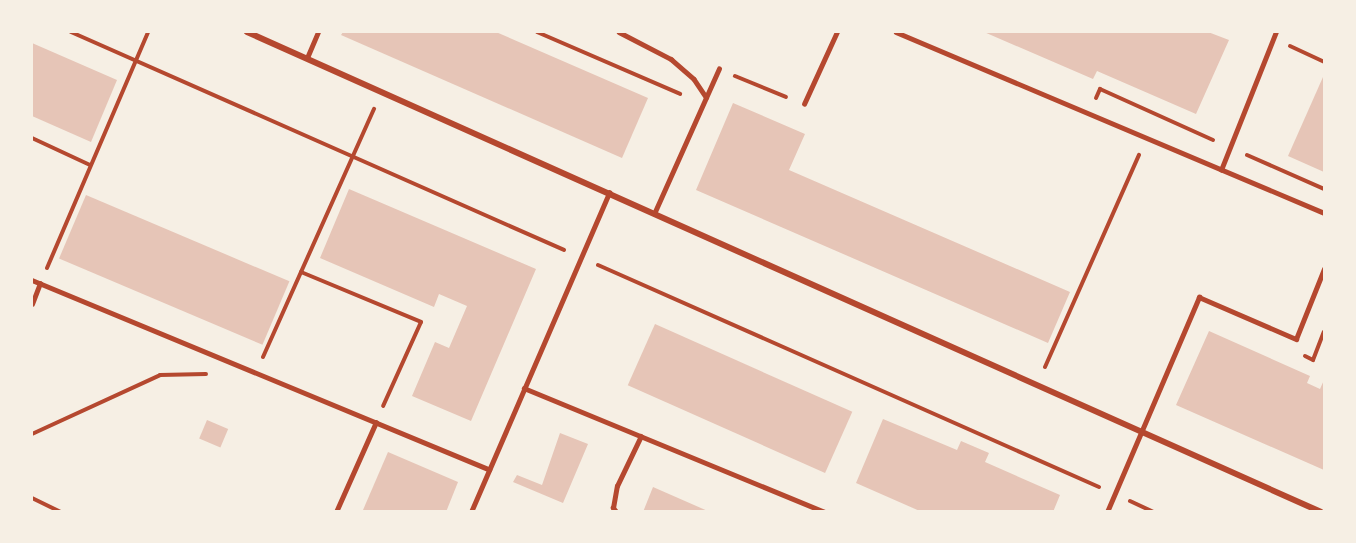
<!DOCTYPE html>
<html>
<head>
<meta charset="utf-8">
<style>
	body { margin:0 }
	#map { position:relative; width:1356px; height:543px; overflow:hidden; background:#f6efe4; font-family:"Crimson Pro",serif }
	div>[style] { position:absolute }
	[style*='--x'] { left:calc(var(--x)*1px); top:calc(var(--y)*1px); width:calc(var(--w)*1px); rotate:calc(var(--a)*1deg) }
	.building>* { inset:0; background:#e6c5b7; transform-origin:0 0 }
	.path>* { height:4px; margin:-2px; padding:0 2px; transform-origin:2px; border-radius:2px; background:#b5482f }
	.service>* { height:4.5px; margin:-2.25px; padding:0 2.25px; transform-origin:2.25px; border-radius:2.25px; background:#b5482f }
	.minor>* { height:6px; margin:-3px; padding:0 3px; transform-origin:3px; border-radius:3px; background:#b5482f }
	span { translate:-50% -50%; white-space:nowrap; text-align:center; line-height:1.15; -webkit-text-stroke:5px #f6efe4; paint-order:stroke }
	.frame { position:absolute; inset:0; border:33px solid #f6efe4; pointer-events:none }
</style>
</head>
<body>
<div id="map">
	<div class="building">
		<div style="clip-path:polygon(343px 32px,496px 32px,648px 98px,622px 158px,341px 35px)"></div>
		<div style="clip-path:polygon(984px 32px,1208px 32px,1229px 40px,1196px 114px,1097px 71px,1093px 79px)"></div>
		<div style="clip-path:polygon(32px 43px,117px 80px,91px 142px,32px 116px)"></div>
		<div style="clip-path:polygon(1323px 77px,1324px 78px,1324px 172px,1288px 156px)"></div>
		<div style="clip-path:polygon(733px 103px,805px 134px,789px 170px,1070px 292px,1048px 343px,696px 190px)"></div>
		<div style="clip-path:polygon(349px 189px,536px 269px,471px 421px,412px 396px,435px 342px,449px 348px,467px 306px,439px 294px,434px 307px,320px 258px)"></div>
		<div style="left:86px;top:195px;width:221px;height:69px;rotate:23deg"></div>
		<div style="left:655px;top:324px;width:216px;height:67px;rotate:24deg"></div>
		<div style="clip-path:polygon(1209px 331px,1310px 376px,1307px 383px,1320px 389px,1324px 380px,1324px 470px,1176px 405px)"></div>
		<div style="clip-path:polygon(883px 419px,957px 450px,961px 441px,989px 453px,985px 462px,1060px 495px,1053px 512px,922px 512px,856px 483px)"></div>
		<div style="left:207px;top:420px;width:23px;height:20px;rotate:23deg"></div>
		<div style="clip-path:polygon(560px 433px,588px 444px,563px 503px,513px 482px,517px 475px,542px 485px)"></div>
		<div style="clip-path:polygon(388px 452px,458px 482px,446px 512px,363px 510px)"></div>
		<div style="clip-path:polygon(653px 487px,710px 512px,643px 512px)"></div>
	</div>
	<div class="path">
		<div style="--x:71;--y:32;--w:539;--a:23.85"></div>
		<div style="--x:537;--y:32;--w:156;--a:23.4"></div>
		<div style="--x:1290;--y:46;--w:38;--a:25"></div>
		<div style="--x:735;--y:76;--w:55;--a:22.4"></div>
		<div style="--x:1096;--y:98;--w:10;--a:-66"></div>
		<div style="--x:1100;--y:89;--w:124;--a:24.3"></div>
		<div style="--x:32;--y:138;--w:64;--a:25"></div>
		<div style="--x:1247;--y:155;--w:84;--a:23.8"></div>
		<div style="--x:598;--y:265;--w:548;--a:23.9"></div>
		<div style="--x:47;--y:268;--w:257;--a:-66.8"></div>
		<div style="--x:301;--y:272;--w:130;--a:22.6"></div>
		<div style="--x:421;--y:322;--w:92;--a:114.3"></div>
		<div style="--x:1305;--y:356;--w:9;--a:27"></div>
		<div style="--x:1313;--y:360;--w:30;--a:-69"></div>
		<div style="--x:263;--y:357;--w:272;--a:-65.9"></div>
		<div style="--x:1045;--y:367;--w:232;--a:-66.1"></div>
		<div style="--x:32;--y:434;--w:141;--a:-24.7"></div>
		<div style="--x:160;--y:375;--w:46;--a:-1.2"></div>
		<div style="--x:32;--y:498;--w:32;--a:26"></div>
		<div style="--x:1130;--y:501;--w:26;--a:25"></div>
	</div>
	<div class="service">
		<div style="--x:619;--y:32;--w:59;--a:27.4"></div>
		<div style="--x:671;--y:59;--w:30;--a:41"></div>
		<div style="--x:694;--y:79;--w:22;--a:56"></div>
		<div style="--x:896;--y:32;--w:465;--a:22.9"></div>
		<div style="--x:307;--y:58;--w:28;--a:-67"></div>
		<div style="--x:804;--y:104;--w:79;--a:-65.4"></div>
		<div style="--x:1221;--y:170;--w:149;--a:-68.3"></div>
		<div style="--x:654;--y:214;--w:159;--a:-65.9"></div>
		<div style="--x:32;--y:280;--w:495;--a:22.5"></div>
		<div style="--x:32;--y:304;--w:22;--a:-69"></div>
		<div style="--x:524;--y:388;--w:326;--a:22.4"></div>
		<div style="--x:336;--y:512;--w:98;--a:-66"></div>
		<div style="--x:471;--y:512;--w:348;--a:-66.6"></div>
		<div style="--x:616;--y:512;--w:5;--a:-127"></div>
		<div style="--x:613;--y:508;--w:22;--a:-80"></div>
		<div style="--x:617;--y:486;--w:55;--a:-64.4"></div>
		<div style="--x:1107;--y:512;--w:234;--a:-66.8"></div>
		<div style="--x:1199;--y:297;--w:106;--a:23.4"></div>
		<div style="--x:1296;--y:339;--w:75;--a:-68.2"></div>
	</div>
	<div class="minor">
		<div style="--x:247;--y:32;--w:1176;--a:24.08"></div>
	</div>
	<div class="frame"></div>
</div>
</body>
</html>
